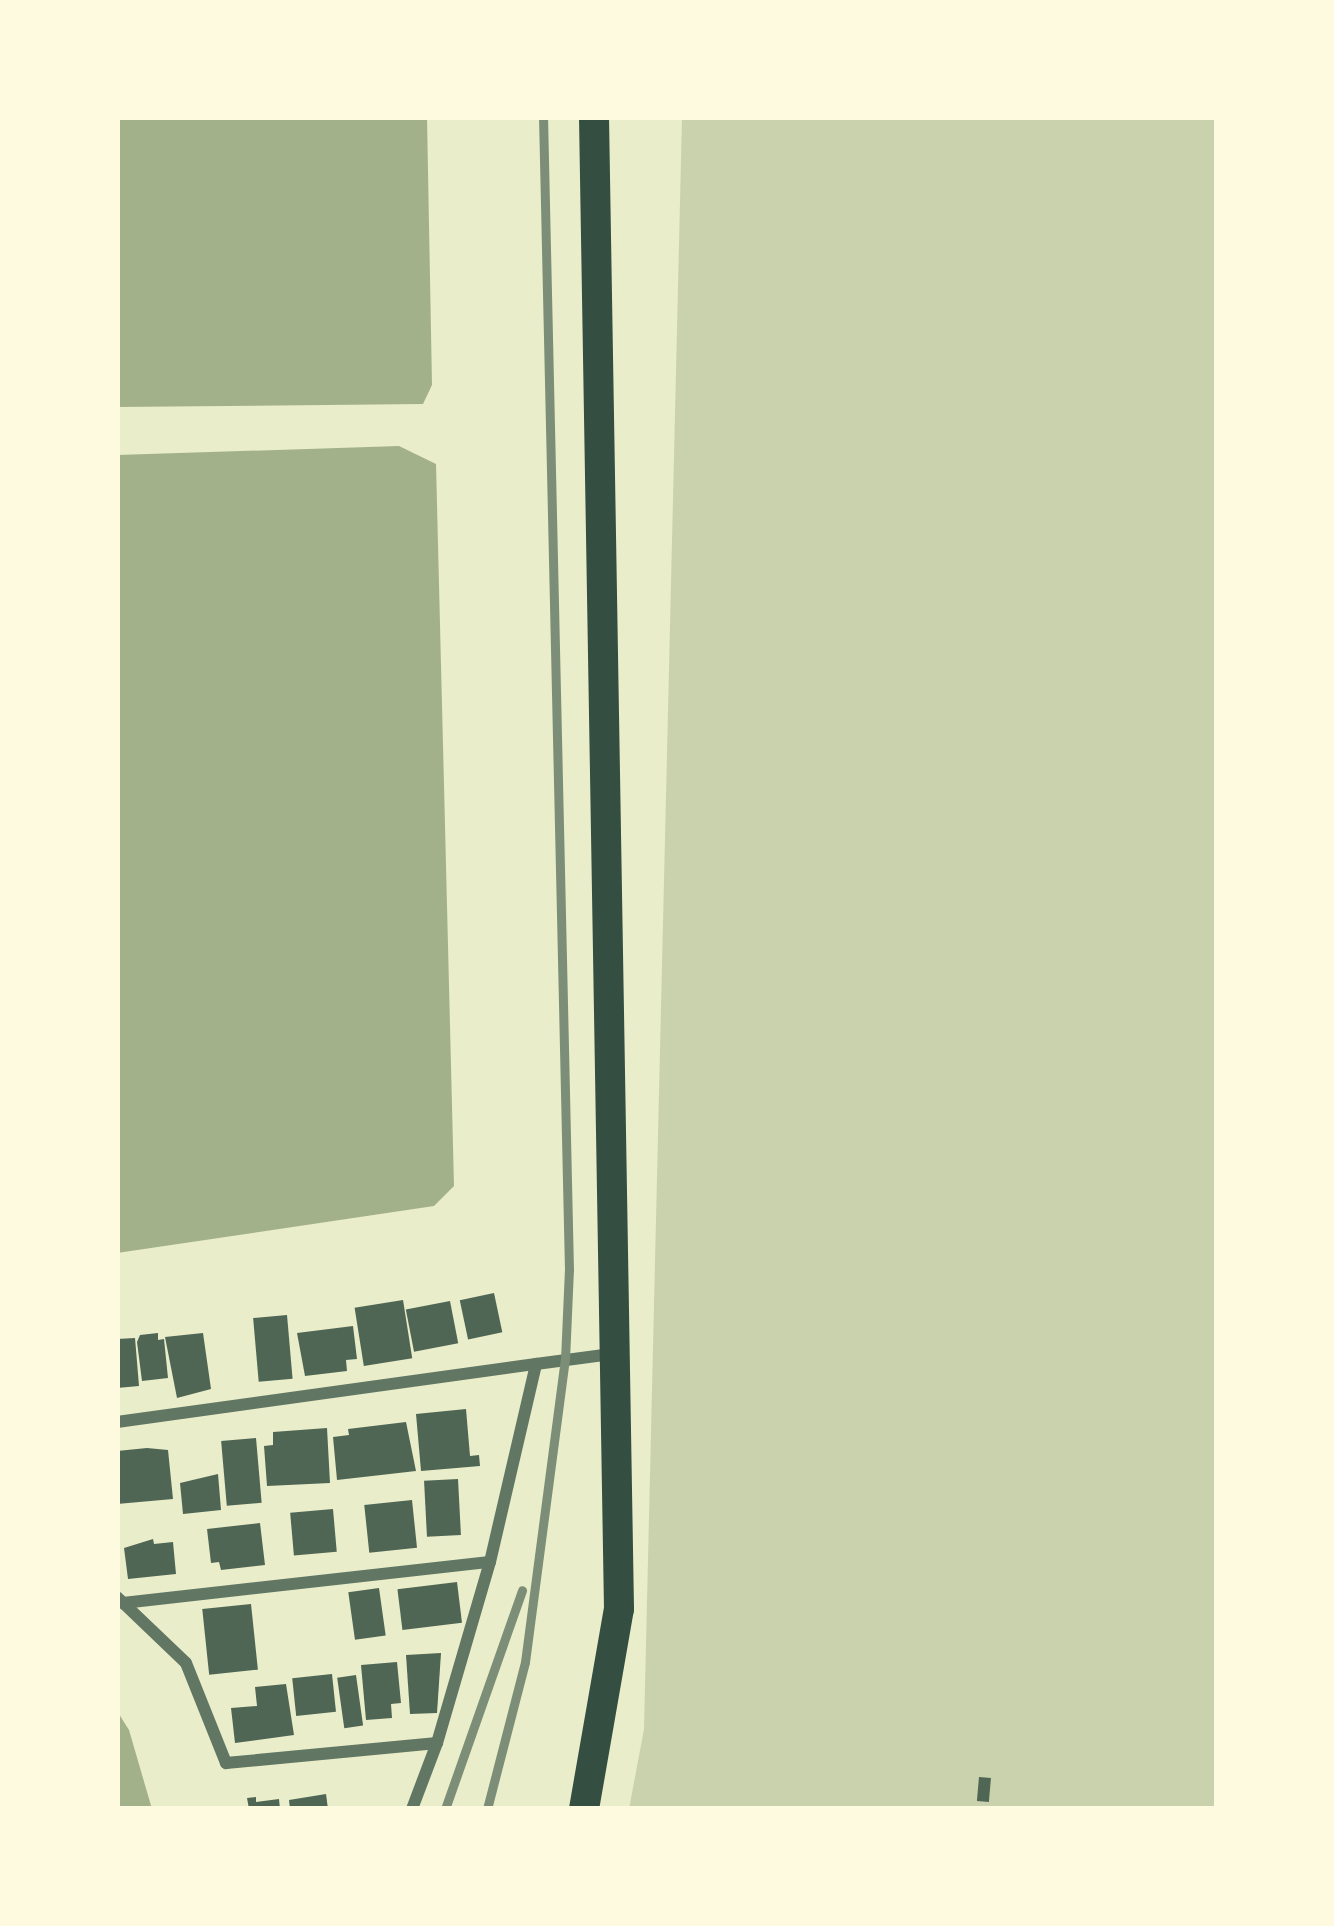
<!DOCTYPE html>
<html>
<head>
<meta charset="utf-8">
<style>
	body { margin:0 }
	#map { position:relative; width:1334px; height:1926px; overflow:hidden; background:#e9edc9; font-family:"Asap Condensed",sans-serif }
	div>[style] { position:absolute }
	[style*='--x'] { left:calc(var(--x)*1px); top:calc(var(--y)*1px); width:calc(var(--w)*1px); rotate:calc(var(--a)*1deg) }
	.green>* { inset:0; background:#cad2ad }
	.water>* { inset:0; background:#a3b18a }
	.building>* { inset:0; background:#4f6655; transform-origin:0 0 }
	.minor>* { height:12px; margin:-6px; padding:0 6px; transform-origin:6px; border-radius:6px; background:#617663 }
	.primary>* { height:30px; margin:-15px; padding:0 15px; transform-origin:15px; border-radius:15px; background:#344e41 }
	.rail>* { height:9px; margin:-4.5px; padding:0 4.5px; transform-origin:4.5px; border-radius:4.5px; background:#7c8e77 }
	span { translate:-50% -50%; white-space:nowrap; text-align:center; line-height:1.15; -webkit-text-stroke:12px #fefae0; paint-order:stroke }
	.frame { position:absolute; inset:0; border:120px solid #fefae0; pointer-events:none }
</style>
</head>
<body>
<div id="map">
	<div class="green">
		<div style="clip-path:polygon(682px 117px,1217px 117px,1217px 1809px,629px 1809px,644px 1729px)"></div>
	</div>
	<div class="water">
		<div style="clip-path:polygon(117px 117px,427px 117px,432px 385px,423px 404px,117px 407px)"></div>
		<div style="clip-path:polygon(399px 446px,436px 464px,454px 1186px,434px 1206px,117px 1253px,117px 455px)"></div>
		<div style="clip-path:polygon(117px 1711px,129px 1730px,152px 1809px,117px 1809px)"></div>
	</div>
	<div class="building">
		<div style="left:494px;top:1293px;width:40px;height:35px;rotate:78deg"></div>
		<div style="left:403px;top:1300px;width:59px;height:49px;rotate:81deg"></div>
		<div style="left:450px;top:1301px;width:43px;height:45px;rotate:79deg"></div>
		<div style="left:287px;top:1315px;width:64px;height:34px;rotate:85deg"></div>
		<div style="clip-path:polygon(353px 1326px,357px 1359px,346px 1360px,347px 1371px,305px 1376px,297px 1333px)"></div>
		<div style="clip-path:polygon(158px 1333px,158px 1340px,164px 1339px,168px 1378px,142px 1381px,137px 1342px,140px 1335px)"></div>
		<div style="clip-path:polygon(203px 1333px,211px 1389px,177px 1398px,165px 1337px)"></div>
		<div style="clip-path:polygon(135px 1338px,139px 1386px,117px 1388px,117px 1339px)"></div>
		<div style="clip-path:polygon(466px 1409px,470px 1456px,479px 1455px,480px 1466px,421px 1471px,416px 1414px)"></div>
		<div style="clip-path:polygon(406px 1422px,416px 1471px,337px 1480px,333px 1437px,349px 1435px,348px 1429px)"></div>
		<div style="clip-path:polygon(327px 1428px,330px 1483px,267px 1486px,264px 1446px,273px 1445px,273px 1432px)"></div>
		<div style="left:256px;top:1438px;width:65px;height:35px;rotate:85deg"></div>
		<div style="clip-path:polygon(147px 1448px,168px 1450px,173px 1499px,117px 1504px,117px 1451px)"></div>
		<div style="clip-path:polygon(218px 1474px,221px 1510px,183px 1514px,180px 1483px)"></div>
		<div style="left:458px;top:1479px;width:56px;height:34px;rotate:87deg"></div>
		<div style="left:412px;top:1500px;width:48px;height:48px;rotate:84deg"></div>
		<div style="left:333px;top:1509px;width:43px;height:43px;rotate:85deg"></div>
		<div style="clip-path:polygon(260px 1523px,265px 1565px,221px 1570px,219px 1562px,211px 1563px,207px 1529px)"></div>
		<div style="clip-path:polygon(153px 1539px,154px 1544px,173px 1542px,176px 1574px,128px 1579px,124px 1548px)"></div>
		<div style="left:457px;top:1582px;width:41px;height:60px;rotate:83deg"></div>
		<div style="left:379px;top:1588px;width:48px;height:31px;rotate:82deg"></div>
		<div style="left:251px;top:1604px;width:66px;height:49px;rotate:84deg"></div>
		<div style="clip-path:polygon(441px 1653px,437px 1713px,410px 1714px,406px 1655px)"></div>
		<div style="clip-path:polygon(397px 1662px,401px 1703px,391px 1704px,392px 1718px,366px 1720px,361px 1665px)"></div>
		<div style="left:332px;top:1674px;width:38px;height:40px;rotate:84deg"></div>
		<div style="left:356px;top:1675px;width:51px;height:19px;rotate:82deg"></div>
		<div style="clip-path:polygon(286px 1684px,294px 1735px,235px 1743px,231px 1708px,257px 1706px,255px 1687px)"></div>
		<div style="left:979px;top:1777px;width:12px;height:24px;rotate:5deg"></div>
		<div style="clip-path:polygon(326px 1794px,328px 1809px,290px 1809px,289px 1800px)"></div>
		<div style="clip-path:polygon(256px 1797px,256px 1802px,279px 1799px,280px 1809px,249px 1809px,247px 1798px)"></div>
	</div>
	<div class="minor">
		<div style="--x:117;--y:1422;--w:423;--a:-7.9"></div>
		<div style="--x:117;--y:1597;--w:95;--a:43.7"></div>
		<div style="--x:186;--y:1663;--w:108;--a:68.2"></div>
		<div style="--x:226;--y:1763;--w:212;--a:-5.4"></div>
		<div style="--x:123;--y:1603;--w:369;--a:-6.4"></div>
		<div style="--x:412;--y:1809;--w:71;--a:-69.3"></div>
		<div style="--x:437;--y:1743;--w:189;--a:-73.7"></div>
		<div style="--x:490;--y:1562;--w:203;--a:-76.9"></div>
		<div style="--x:536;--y:1364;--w:76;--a:-7.6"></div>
	</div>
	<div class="primary">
		<div style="--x:584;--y:1809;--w:203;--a:-80.1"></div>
		<div style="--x:619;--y:1609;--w:1492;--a:-90.96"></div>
	</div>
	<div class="rail">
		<div style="--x:445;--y:1809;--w:232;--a:-70.6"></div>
		<div style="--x:487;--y:1809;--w:152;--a:-75.5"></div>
		<div style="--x:525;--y:1662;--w:305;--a:-82.5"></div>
		<div style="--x:565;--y:1360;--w:90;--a:-87.5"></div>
		<div style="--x:569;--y:1270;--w:1153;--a:-91.29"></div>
	</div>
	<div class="frame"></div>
</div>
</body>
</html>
